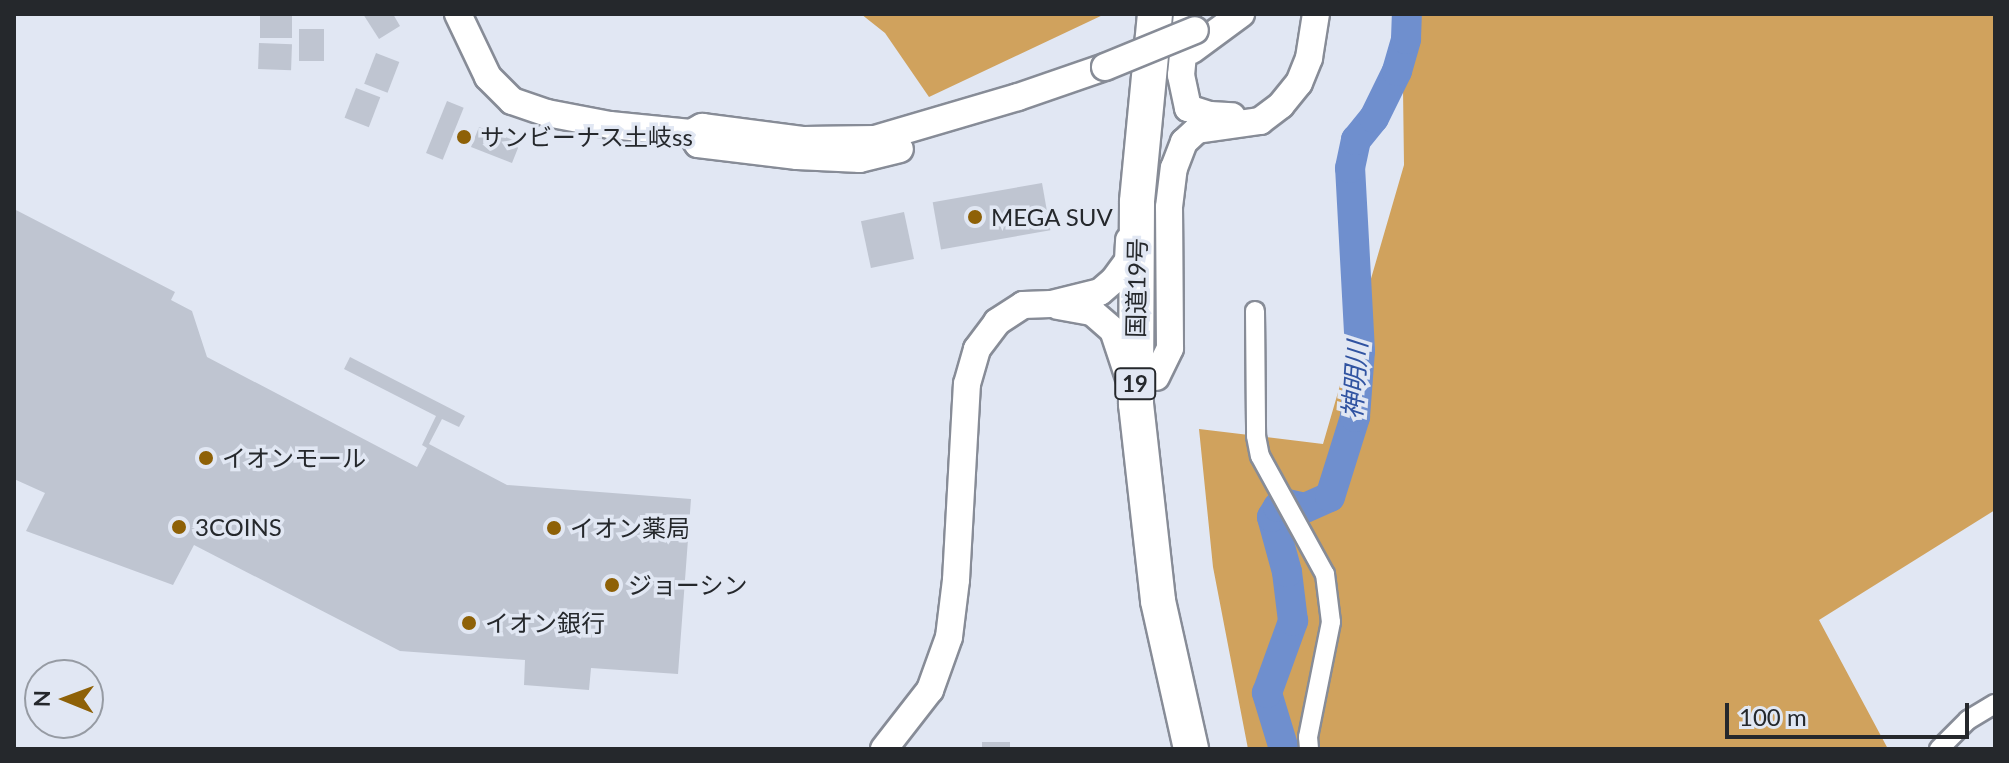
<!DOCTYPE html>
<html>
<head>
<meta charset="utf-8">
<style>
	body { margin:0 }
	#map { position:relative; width:2009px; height:763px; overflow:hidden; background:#e1e7f3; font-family:Lato,"Noto Sans JP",sans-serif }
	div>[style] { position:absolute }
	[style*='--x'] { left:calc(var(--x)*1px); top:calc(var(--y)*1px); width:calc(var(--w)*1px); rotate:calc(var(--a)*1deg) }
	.forest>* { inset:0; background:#d0a25d }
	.river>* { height:30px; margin:-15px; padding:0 15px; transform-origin:15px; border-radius:15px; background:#6f8fce }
	.building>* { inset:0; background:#bfc5d1; transform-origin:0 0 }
	.roads { filter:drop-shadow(2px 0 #878c97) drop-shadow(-2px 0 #878c97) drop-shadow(0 2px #878c97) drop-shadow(0 -2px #878c97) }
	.street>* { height:18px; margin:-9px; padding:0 9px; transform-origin:9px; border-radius:9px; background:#fff }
	.secondary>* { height:26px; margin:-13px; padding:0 13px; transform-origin:13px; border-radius:13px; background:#fff }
	.highway>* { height:34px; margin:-17px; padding:0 17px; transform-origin:17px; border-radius:17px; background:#fff }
	.bridges { filter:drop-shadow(2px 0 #878c97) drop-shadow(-2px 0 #878c97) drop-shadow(0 2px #878c97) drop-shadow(0 -2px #878c97) }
	.secondary-bridge>* { height:26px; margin:-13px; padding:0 13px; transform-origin:13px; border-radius:13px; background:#fff }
	.dots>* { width:22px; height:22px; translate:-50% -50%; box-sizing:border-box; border:4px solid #e1e7f3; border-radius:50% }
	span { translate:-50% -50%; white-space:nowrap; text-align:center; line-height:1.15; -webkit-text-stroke:7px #e1e7f3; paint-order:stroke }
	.shield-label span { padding:2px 6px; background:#e1e7f3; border:2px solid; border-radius:6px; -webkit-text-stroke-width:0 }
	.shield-label { font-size:22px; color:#25282c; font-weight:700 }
	.poi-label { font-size:24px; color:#25282c }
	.left { translate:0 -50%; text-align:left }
	.street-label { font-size:24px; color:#25282c }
	.water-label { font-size:26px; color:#3053a1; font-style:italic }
	.frame { position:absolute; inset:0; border:16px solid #25282c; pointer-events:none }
	.north { position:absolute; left:24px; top:659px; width:80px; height:80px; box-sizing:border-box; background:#e1e7f3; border:2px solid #969ba3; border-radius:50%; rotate:271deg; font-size:22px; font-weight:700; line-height:32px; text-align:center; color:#25282c }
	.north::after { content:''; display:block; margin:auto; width:28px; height:36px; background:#8e6107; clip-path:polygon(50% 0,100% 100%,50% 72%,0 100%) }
	.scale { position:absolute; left:1725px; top:703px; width:244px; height:36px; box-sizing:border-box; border:4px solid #25282c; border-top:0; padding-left:10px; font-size:24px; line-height:28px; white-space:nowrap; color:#25282c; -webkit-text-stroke:6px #e1e7f3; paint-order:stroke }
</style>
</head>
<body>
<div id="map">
	<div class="forest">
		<div style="clip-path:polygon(861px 14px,1105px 14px,929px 97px,885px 33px)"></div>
		<div style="clip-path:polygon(1402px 14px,1995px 14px,1995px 510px,1819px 620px,1888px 749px,1248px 749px,1213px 567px,1199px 429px,1323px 444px,1404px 165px)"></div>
	</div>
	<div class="river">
		<div style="--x:1284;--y:749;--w:59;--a:-106.9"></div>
		<div style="--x:1267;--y:693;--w:77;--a:-70.1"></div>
		<div style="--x:1293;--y:621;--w:49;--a:-97"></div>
		<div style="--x:1287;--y:572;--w:57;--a:-105.3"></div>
		<div style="--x:1272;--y:517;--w:12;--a:-59"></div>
		<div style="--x:1278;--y:507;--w:10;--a:-17"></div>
		<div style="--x:1288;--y:504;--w:17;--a:13"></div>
		<div style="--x:1305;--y:508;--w:27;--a:-24"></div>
		<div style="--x:1330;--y:497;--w:84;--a:-72.6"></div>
		<div style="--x:1355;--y:417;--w:66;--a:-85.7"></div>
		<div style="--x:1360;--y:351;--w:183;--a:-93.1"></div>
		<div style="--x:1350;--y:168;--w:29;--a:-78"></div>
		<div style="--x:1356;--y:140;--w:28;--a:-51"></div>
		<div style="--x:1374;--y:118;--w:52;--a:-63.9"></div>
		<div style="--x:1397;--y:71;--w:33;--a:-74"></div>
		<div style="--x:1406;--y:39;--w:25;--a:-88"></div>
	</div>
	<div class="building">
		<div style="left:260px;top:14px;width:32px;height:24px"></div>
		<div style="clip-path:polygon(363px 14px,393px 14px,400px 26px,379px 39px)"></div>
		<div style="left:299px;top:29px;width:25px;height:32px"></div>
		<div style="left:259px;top:43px;width:33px;height:26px;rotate:2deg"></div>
		<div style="left:376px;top:53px;width:25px;height:33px;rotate:21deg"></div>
		<div style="left:356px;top:88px;width:26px;height:32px;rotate:21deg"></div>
		<div style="left:447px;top:101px;width:18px;height:56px;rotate:22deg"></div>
		<div style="clip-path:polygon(479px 127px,513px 140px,518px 148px,512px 163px,471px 147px)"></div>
		<div style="left:1042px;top:183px;width:48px;height:111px;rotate:80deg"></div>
		<div style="clip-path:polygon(14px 209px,175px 292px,171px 300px,192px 311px,207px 357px,417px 467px,427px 448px,422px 445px,436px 416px,344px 369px,350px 357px,465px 416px,459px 427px,442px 419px,429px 444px,507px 485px,691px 499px,678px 674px,591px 668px,589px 690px,524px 685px,525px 660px,400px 651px,194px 545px,173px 585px,26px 531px,45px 493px,14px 479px)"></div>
		<div style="left:904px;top:212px;width:48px;height:44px;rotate:78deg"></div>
		<div style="left:982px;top:742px;width:28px;height:7px"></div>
	</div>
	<div class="roads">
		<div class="street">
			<div style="--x:1255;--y:311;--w:125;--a:89.5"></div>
			<div style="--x:1256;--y:436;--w:20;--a:79"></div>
			<div style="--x:1260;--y:456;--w:135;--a:61.2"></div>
			<div style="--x:1325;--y:574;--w:48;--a:82.9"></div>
			<div style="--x:1331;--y:622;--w:117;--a:101.3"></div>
			<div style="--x:1308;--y:737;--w:12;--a:85"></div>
			<div style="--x:1939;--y:749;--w:41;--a:-45"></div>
			<div style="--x:1968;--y:720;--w:31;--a:-31"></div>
		</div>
		<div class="secondary">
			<div style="--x:458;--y:14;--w:70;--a:64.5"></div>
			<div style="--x:488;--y:77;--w:34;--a:45"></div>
			<div style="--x:512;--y:101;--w:37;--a:19"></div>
			<div style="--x:547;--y:113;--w:64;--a:10.8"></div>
			<div style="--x:610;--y:125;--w:81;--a:5.6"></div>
			<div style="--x:691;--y:133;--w:13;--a:-29"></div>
			<div style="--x:702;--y:127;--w:103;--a:7.3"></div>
			<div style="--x:804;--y:140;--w:71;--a:-0.8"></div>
			<div style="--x:875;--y:139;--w:149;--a:-16.4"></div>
			<div style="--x:1018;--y:97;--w:92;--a:-19"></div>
			<div style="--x:1187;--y:14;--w:61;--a:95.6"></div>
			<div style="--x:1181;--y:75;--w:34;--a:78"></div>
			<div style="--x:1188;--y:108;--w:23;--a:18"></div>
			<div style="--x:1210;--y:115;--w:22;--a:3"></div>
			<div style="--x:1192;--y:50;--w:61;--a:-36.3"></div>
			<div style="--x:691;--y:133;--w:13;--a:58"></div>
			<div style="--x:698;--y:144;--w:100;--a:6.9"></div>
			<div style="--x:797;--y:156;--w:63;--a:2.7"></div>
			<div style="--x:860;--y:159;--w:41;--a:-14"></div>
			<div style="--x:1058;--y:306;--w:35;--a:10"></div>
			<div style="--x:1092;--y:312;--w:28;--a:41"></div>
			<div style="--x:1113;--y:330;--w:51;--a:71.6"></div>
			<div style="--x:1156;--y:377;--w:32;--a:-64"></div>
			<div style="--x:1170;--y:348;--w:141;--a:-90.4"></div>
			<div style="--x:1169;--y:207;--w:39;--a:-83"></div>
			<div style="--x:1174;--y:168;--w:28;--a:-69"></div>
			<div style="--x:1184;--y:142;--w:18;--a:-43"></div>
			<div style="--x:1197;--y:130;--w:64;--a:-8.1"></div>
			<div style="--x:1260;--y:121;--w:26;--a:-37"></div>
			<div style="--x:1281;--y:105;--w:28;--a:-51"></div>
			<div style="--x:1299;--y:83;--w:27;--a:-68"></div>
			<div style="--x:1309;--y:58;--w:45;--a:-81"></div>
			<div style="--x:884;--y:749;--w:75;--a:-52.1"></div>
			<div style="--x:930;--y:690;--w:56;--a:-70.3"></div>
			<div style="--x:949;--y:637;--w:57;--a:-83"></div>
			<div style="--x:956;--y:580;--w:196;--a:-86.8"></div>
			<div style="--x:967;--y:384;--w:36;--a:-74"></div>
			<div style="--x:977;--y:349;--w:34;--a:-53"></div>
			<div style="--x:997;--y:322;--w:31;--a:-33"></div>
			<div style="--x:1023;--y:305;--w:28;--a:-2"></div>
			<div style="--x:1051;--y:304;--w:50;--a:-13.8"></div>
			<div style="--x:1100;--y:292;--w:18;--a:-41"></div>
			<div style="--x:1114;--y:280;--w:24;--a:-54"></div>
			<div style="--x:1128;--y:261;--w:21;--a:-87"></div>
		</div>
		<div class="highway">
			<div style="--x:1155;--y:14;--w:189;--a:95.5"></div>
			<div style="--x:1137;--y:202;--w:202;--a:90.3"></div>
			<div style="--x:1136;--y:404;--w:198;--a:83.6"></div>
			<div style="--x:1158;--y:601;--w:152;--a:77.4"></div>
		</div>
	</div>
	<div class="bridges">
		<div class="secondary-bridge">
			<div style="--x:1105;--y:67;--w:97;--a:-22.3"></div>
		</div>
	</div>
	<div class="dots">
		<div style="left:464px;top:137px;background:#8e6107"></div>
		<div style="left:975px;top:217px;background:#8e6107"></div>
		<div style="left:206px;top:458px;background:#8e6107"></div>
		<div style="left:179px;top:527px;background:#8e6107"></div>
		<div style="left:554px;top:528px;background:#8e6107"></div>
		<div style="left:612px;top:585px;background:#8e6107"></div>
		<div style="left:469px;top:623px;background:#8e6107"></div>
	</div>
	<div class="shield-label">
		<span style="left:1135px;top:384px">19</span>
	</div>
	<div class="poi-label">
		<span class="left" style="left:480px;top:137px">サンビーナス土岐ss</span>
		<span class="left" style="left:991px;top:217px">MEGA SUV</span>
		<span class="left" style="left:222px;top:458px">イオンモール</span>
		<span class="left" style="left:195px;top:527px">3COINS</span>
		<span class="left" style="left:570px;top:528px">イオン薬局</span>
		<span class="left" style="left:628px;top:585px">ジョーシン</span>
		<span class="left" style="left:485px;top:623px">イオン銀行</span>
	</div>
	<div class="street-label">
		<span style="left:1136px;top:288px;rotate:-89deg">国道19号</span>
	</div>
	<div class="water-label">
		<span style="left:1355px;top:380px;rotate:-86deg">神明川</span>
	</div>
	<div class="frame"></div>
	<div class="north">N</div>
	<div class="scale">100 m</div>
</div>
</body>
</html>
